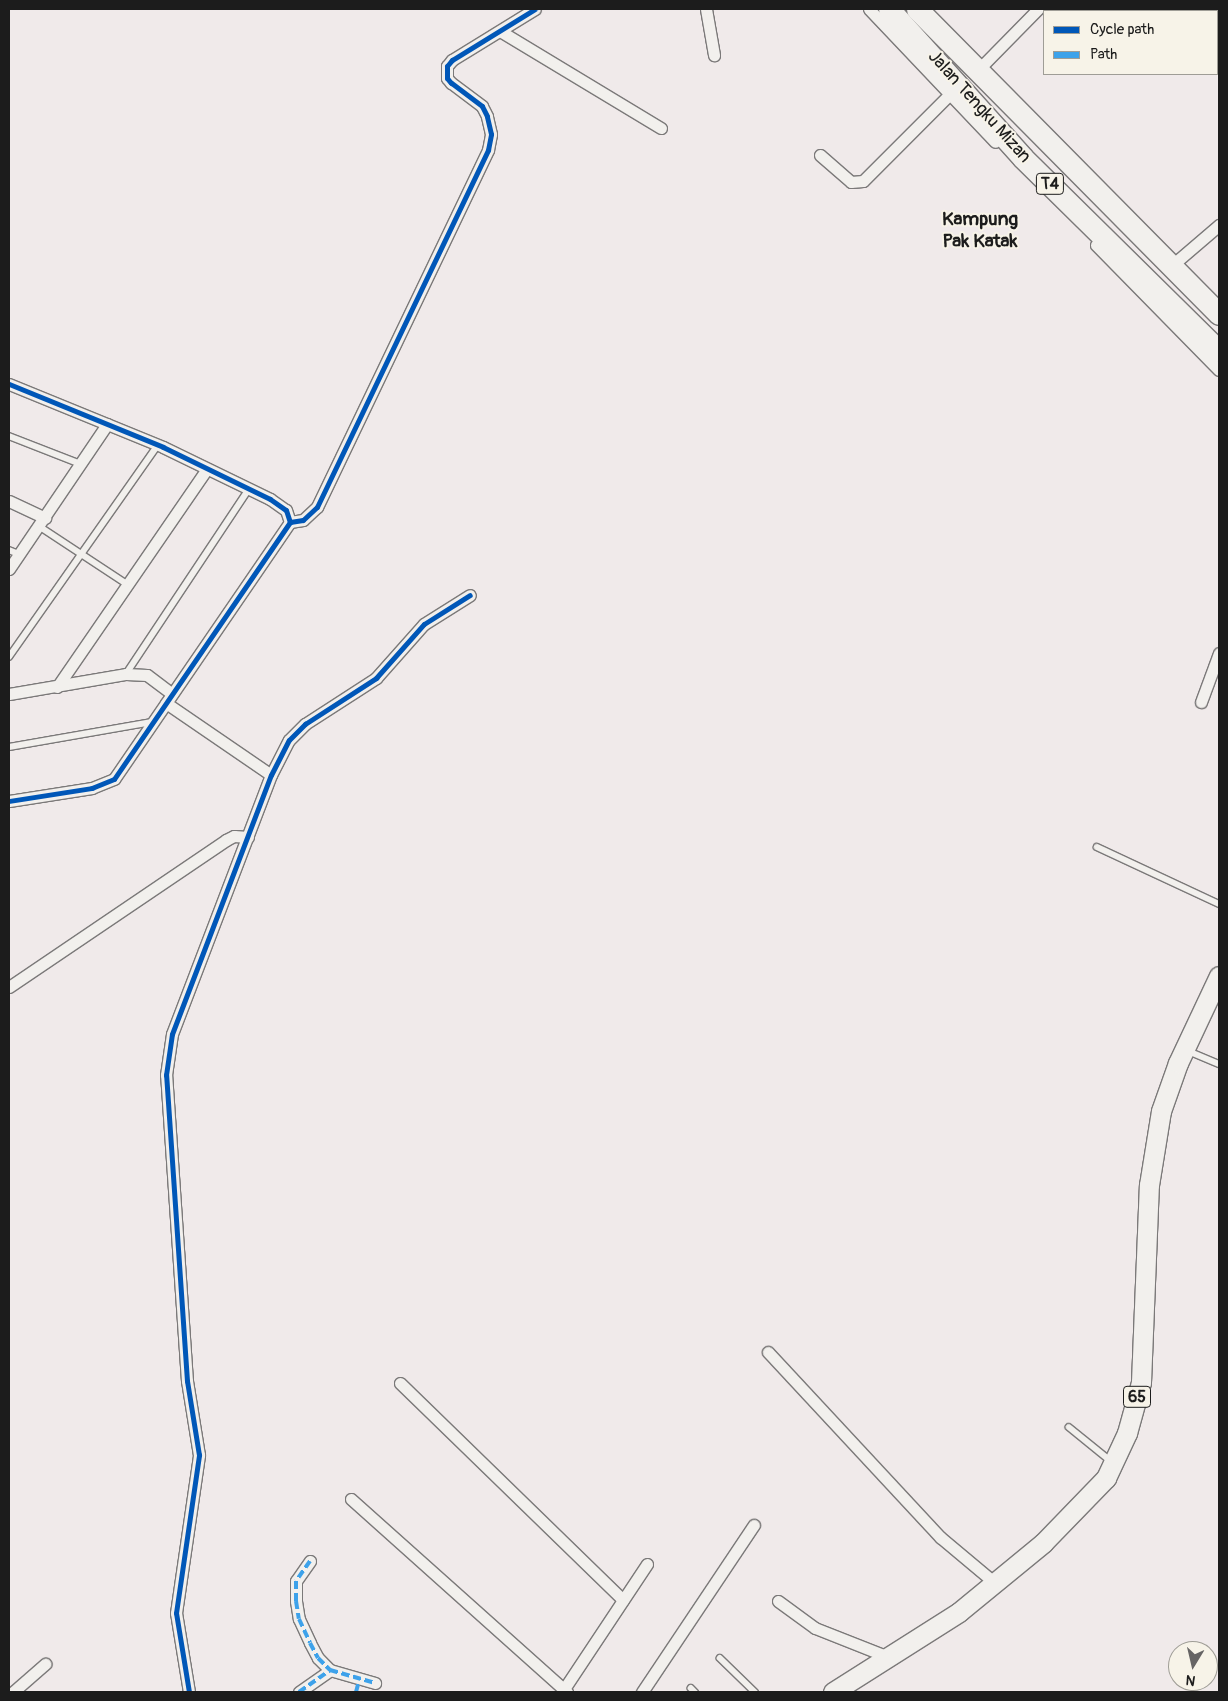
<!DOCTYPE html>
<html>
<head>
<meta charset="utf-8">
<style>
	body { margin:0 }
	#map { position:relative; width:1228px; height:1701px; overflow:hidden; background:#f0eaea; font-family:Pangolin,sans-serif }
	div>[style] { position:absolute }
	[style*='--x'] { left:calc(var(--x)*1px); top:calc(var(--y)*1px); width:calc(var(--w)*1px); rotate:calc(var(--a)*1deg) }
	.roads { filter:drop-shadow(1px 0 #7b7979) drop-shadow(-1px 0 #7b7979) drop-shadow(0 1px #7b7979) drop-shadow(0 -1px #7b7979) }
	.lane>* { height:5.5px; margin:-2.75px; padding:0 2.75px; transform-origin:2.75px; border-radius:2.75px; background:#f2f0ed }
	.street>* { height:11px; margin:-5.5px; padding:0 5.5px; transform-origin:5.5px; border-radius:5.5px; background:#f2f0ed }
	.primary>* { height:19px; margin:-9.5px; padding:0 9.5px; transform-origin:9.5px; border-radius:9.5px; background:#f2f0ed }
	.highway>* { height:21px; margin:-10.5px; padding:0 10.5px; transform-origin:10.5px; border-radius:10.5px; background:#f2f0ed }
	.quiet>* { height:4px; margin-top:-2px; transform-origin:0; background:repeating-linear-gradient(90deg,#3da2ea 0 8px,transparent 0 12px) }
	.cycleway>* { height:5px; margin:-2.5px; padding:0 2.5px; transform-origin:2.5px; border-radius:2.5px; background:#0057b8 }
	span { translate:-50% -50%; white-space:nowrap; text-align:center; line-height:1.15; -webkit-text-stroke:4px #f7f3e8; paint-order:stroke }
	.shield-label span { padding:1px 4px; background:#f7f3e8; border:1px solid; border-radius:4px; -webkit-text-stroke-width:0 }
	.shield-label { font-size:16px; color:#1c1c1c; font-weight:700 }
	.street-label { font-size:18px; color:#1c1c1c }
	.neighbourhood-label { font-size:19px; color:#1c1c1c; font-weight:700 }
	.frame { position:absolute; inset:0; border:10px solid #1c1c1c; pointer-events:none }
	.legend { position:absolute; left:1043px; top:10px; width:175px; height:65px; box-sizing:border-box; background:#f7f3e8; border:1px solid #9f9d96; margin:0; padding:6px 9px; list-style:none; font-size:15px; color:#1c1c1c }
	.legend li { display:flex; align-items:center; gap:10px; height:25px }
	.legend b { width:25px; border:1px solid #9f9d96 }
	.north { position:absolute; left:1168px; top:1641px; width:50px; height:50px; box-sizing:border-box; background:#f7f3e8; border:1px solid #9f9d96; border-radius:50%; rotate:189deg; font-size:14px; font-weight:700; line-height:20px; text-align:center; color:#1c1c1c }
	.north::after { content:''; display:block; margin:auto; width:18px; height:22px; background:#666464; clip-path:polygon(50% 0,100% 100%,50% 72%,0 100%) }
</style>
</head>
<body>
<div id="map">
	<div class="roads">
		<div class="lane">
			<div style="--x:9;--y:436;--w:77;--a:21.3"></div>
			<div style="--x:39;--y:526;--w:105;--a:33.4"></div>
			<div style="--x:9;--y:550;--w:11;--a:22"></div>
			<div style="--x:9;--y:657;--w:259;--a:-54.9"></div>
			<div style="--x:126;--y:674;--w:222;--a:-56.4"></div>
			<div style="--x:9;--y:747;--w:145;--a:-9.9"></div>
			<div style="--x:1097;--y:847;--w:135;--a:25"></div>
			<div style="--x:1186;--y:1050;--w:36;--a:23"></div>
			<div style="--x:1069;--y:1427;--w:55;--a:39.1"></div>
			<div style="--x:720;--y:1658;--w:49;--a:44.2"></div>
			<div style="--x:691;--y:1688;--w:6;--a:45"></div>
		</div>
		<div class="street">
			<div style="--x:706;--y:9;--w:47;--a:80.1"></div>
			<div style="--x:869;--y:9;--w:183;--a:46.5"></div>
			<div style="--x:500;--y:31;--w:188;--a:31.1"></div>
			<div style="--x:976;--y:72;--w:88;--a:-45.5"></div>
			<div style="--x:820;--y:155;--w:41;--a:41.1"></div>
			<div style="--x:851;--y:182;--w:12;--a:-5"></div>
			<div style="--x:863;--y:181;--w:122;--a:-45"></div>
			<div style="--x:1096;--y:245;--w:175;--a:45.5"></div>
			<div style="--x:1170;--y:267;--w:65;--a:-40.6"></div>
			<div style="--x:9;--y:384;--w:166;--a:22.2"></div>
			<div style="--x:163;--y:447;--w:119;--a:25.9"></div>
			<div style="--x:270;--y:499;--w:19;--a:35"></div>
			<div style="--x:286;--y:510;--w:13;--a:72"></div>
			<div style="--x:290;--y:522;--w:311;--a:124.4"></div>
			<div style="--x:114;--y:779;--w:24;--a:158"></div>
			<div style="--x:92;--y:788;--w:84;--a:171.1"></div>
			<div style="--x:9;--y:501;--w:40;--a:25"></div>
			<div style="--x:290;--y:522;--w:13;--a:-9"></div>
			<div style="--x:303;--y:520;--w:19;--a:-43"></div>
			<div style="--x:317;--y:507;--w:396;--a:-64.4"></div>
			<div style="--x:488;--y:150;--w:16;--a:-79"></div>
			<div style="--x:491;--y:134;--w:18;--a:-103"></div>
			<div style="--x:487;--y:116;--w:11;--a:-117"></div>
			<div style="--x:482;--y:106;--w:39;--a:-143"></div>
			<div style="--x:451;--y:83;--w:6;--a:-129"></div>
			<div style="--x:447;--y:78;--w:12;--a:-90"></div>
			<div style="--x:447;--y:66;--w:8;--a:-50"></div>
			<div style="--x:452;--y:60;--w:97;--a:-31.6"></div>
			<div style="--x:9;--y:569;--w:175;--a:-55.9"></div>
			<div style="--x:57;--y:687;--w:263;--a:-55.5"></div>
			<div style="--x:9;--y:694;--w:119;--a:-9.7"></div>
			<div style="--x:126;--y:674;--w:21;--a:3"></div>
			<div style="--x:147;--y:675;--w:31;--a:37"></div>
			<div style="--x:1201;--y:702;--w:52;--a:-69.8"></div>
			<div style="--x:166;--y:703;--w:127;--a:34.4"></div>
			<div style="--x:9;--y:987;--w:262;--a:-34.1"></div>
			<div style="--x:226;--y:840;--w:9;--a:-27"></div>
			<div style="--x:234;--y:836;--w:14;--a:4"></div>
			<div style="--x:768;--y:1352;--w:253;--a:47.1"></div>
			<div style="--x:940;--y:1537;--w:72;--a:39.9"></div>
			<div style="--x:400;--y:1383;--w:311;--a:44.2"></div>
			<div style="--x:351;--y:1499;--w:290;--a:41.8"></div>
			<div style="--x:310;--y:1561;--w:24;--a:125"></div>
			<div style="--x:296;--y:1581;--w:20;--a:90"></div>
			<div style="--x:296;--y:1601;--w:18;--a:81"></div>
			<div style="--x:299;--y:1619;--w:26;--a:65"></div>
			<div style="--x:310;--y:1643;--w:17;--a:62"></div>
			<div style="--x:318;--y:1658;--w:17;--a:45"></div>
			<div style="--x:330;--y:1670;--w:47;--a:16.1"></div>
			<div style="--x:778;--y:1601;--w:46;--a:36.1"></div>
			<div style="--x:815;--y:1628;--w:82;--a:21.5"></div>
			<div style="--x:564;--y:1689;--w:150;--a:-56.4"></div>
			<div style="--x:13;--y:1692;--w:43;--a:-41.2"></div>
			<div style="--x:189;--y:1692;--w:80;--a:-99.3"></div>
			<div style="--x:176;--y:1613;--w:160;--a:-81.7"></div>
			<div style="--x:199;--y:1455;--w:75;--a:-99.2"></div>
			<div style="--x:187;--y:1381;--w:307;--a:-93.9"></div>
			<div style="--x:166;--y:1075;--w:41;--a:-81.7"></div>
			<div style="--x:172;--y:1034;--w:277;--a:-69.1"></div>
			<div style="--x:271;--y:775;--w:39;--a:-63"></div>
			<div style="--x:289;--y:740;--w:23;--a:-45"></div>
			<div style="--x:305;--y:724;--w:85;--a:-32.9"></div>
			<div style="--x:376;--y:678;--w:72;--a:-48.4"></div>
			<div style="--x:424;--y:624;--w:54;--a:-32.2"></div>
			<div style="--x:299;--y:1692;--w:38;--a:-35"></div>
			<div style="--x:642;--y:1692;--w:201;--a:-56.2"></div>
		</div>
		<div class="primary">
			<div style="--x:833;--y:1692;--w:149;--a:-32.4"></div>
			<div style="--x:959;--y:1612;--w:109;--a:-39.4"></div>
			<div style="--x:1043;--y:1543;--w:91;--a:-45.9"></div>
			<div style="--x:1106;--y:1478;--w:50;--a:-65"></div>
			<div style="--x:1127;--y:1433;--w:53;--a:-74.6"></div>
			<div style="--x:1141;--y:1382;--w:197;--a:-87.7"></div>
			<div style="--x:1149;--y:1185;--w:75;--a:-80.8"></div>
			<div style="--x:1161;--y:1111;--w:51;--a:-70.5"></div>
			<div style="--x:1178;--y:1063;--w:96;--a:-64.8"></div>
		</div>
		<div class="highway">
			<div style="--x:889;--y:9;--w:200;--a:48"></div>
			<div style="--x:1023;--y:158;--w:275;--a:44.6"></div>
			<div style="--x:917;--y:9;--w:429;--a:45.3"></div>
		</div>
	</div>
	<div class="quiet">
		<div style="--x:310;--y:1561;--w:24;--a:125"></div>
		<div style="--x:296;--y:1581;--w:20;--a:90"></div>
		<div style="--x:296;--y:1601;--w:18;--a:81"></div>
		<div style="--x:299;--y:1619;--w:26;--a:65"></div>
		<div style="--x:310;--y:1643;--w:17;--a:62"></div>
		<div style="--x:318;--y:1658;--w:17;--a:45"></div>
		<div style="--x:330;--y:1670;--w:47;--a:16.1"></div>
		<div style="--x:299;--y:1692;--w:38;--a:-35"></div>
		<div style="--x:356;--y:1692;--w:11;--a:-75"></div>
	</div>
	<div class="cycleway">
		<div style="--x:9;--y:384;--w:166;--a:22.2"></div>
		<div style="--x:163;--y:447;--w:119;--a:25.9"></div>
		<div style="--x:270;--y:499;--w:19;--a:35"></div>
		<div style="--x:286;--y:510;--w:13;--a:72"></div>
		<div style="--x:290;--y:522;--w:311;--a:124.4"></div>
		<div style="--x:114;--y:779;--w:24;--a:158"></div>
		<div style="--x:92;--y:788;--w:84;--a:171.1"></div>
		<div style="--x:290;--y:522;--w:13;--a:-9"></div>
		<div style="--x:303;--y:520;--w:19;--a:-43"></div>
		<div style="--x:317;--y:507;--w:396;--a:-64.4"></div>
		<div style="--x:488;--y:150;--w:16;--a:-79"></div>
		<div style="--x:491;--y:134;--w:18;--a:-103"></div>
		<div style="--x:487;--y:116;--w:11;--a:-117"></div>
		<div style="--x:482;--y:106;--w:39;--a:-143"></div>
		<div style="--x:451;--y:83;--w:6;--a:-129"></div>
		<div style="--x:447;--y:78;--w:12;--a:-90"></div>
		<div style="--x:447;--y:66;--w:8;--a:-50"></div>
		<div style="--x:452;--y:60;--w:97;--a:-31.6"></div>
		<div style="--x:189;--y:1692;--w:80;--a:-99.3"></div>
		<div style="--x:176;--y:1613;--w:160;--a:-81.7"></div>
		<div style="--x:199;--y:1455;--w:75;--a:-99.2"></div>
		<div style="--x:187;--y:1381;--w:307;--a:-93.9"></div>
		<div style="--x:166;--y:1075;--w:41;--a:-81.7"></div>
		<div style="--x:172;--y:1034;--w:277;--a:-69.1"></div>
		<div style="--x:271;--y:775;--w:39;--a:-63"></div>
		<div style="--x:289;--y:740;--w:23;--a:-45"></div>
		<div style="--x:305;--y:724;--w:85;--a:-32.9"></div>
		<div style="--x:376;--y:678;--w:72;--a:-48.4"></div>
		<div style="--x:424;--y:624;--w:54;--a:-32.2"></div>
	</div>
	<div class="shield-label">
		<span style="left:1050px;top:184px">T4</span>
		<span style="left:1137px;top:1397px">65</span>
	</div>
	<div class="street-label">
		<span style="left:979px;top:107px;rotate:48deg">Jalan Tengku Mizan</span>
	</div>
	<div class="neighbourhood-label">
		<span style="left:980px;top:231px">Kampung<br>Pak Katak</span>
	</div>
	<div class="frame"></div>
	<ul class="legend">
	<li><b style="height:6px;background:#0057b8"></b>Cycle path</li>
	<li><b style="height:6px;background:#3da2ea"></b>Path</li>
	</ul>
	<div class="north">N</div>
</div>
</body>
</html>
